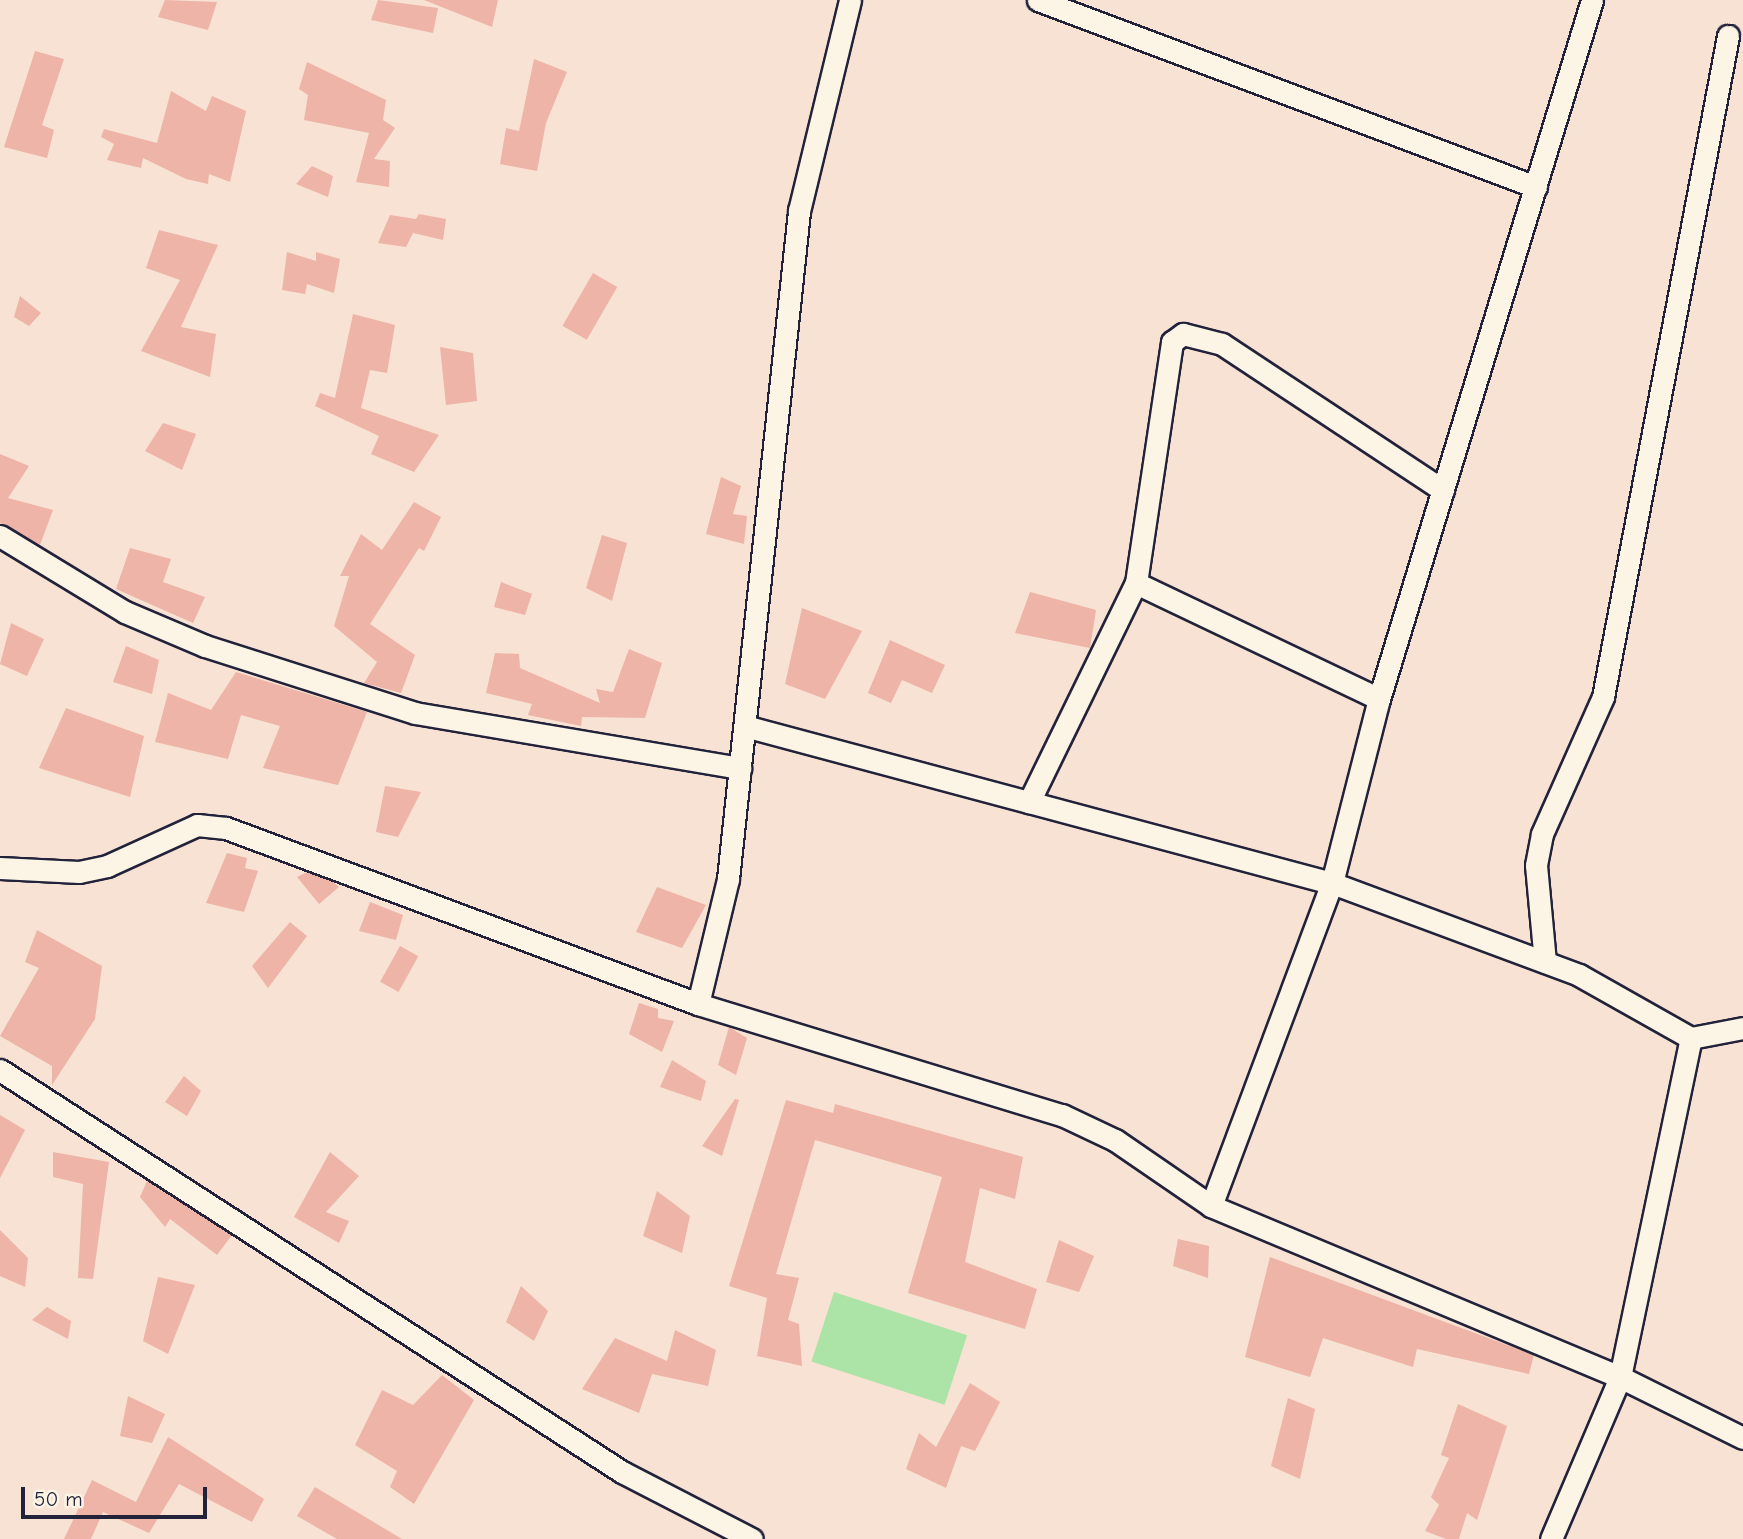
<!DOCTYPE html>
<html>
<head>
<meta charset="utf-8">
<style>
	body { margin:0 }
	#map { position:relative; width:1743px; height:1539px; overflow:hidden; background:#f8e2d3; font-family:"Comic Neue",sans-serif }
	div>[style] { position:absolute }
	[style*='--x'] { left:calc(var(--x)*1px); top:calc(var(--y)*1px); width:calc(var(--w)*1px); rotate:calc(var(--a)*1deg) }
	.green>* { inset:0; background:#ace3a7; transform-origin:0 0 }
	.building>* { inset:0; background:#eeb4a8; transform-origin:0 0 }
	.roads { filter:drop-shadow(2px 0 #22223b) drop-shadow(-2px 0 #22223b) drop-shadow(0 2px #22223b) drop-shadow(0 -2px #22223b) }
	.minor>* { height:21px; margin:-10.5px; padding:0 10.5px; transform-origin:10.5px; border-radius:10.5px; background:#fcf5e5 }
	span { translate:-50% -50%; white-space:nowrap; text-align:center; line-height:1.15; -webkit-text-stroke:5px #fcf5e5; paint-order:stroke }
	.scale { position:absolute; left:21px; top:1487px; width:186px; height:32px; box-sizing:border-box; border:4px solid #22223b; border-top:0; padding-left:9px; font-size:21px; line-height:24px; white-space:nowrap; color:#22223b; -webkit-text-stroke:5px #fcf5e5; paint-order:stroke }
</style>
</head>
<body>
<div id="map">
	<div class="green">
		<div style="left:834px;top:1292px;width:140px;height:73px;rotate:18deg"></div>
	</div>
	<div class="building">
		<div style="clip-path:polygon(165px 0,217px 2px,208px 30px,158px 17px)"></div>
		<div style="clip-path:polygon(378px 0,438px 8px,433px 33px,371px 20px)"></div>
		<div style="clip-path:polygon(424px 0,498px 0,492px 27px)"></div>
		<div style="clip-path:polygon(35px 51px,64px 59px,42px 125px,54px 130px,47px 158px,4px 147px)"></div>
		<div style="clip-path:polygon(534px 59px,567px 72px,546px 123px,537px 171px,500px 164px,506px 128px,519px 131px)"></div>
		<div style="clip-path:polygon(307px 62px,386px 100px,383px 120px,395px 128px,374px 159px,390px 161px,389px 187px,356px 182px,369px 133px,304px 120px,308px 95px,299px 89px)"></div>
		<div style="clip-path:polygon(171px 91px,206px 111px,212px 96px,246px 111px,230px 182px,209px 174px,208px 184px,186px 179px,143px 158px,141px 168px,107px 160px,114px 144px,101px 137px,104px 129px,157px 143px)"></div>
		<div style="clip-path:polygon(312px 166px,333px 176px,328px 197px,296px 184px)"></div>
		<div style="clip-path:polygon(419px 214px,446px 219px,443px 240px,413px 233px,406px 247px,378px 243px,390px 215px,416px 219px)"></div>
		<div style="clip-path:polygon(159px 230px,218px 245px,181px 327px,216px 334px,210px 377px,141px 351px,180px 280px,146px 268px)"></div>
		<div style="clip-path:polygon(287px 252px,316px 261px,316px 252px,340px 259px,334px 293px,307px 284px,305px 294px,282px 290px)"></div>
		<div style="left:593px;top:273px;width:28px;height:61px;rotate:30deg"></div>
		<div style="clip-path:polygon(20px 296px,41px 313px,29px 326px,14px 317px)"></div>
		<div style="clip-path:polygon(353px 314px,395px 325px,387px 373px,370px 370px,361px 408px,439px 435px,414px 472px,371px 454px,379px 436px,315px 406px,320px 393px,335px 398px)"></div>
		<div style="clip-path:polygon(440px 347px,473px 353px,477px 401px,446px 405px)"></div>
		<div style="clip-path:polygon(163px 423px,196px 434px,182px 470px,145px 451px)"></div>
		<div style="clip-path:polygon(0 454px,29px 466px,8px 498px,53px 510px,40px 545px,0 523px)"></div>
		<div style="clip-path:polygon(721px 477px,741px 486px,733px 514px,747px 516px,744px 544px,706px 534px)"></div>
		<div style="clip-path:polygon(414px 502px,441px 517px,424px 551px,419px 548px,370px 624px,415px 655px,401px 693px,364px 683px,377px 662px,334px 626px,349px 576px,340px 576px,361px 534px,382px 550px)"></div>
		<div style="clip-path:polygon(602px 535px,627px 543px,612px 601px,586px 588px)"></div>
		<div style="clip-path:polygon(130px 548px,171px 559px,163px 582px,205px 597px,193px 623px,116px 589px)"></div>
		<div style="clip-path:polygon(501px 582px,532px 594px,525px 615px,494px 607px)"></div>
		<div style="clip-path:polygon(1030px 592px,1096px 610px,1090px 648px,1015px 633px)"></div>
		<div style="clip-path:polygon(802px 608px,862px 631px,825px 699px,785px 684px)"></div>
		<div style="clip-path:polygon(11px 623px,44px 639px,27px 676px,0 664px)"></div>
		<div style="clip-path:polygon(890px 640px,945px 665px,932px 693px,902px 680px,891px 703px,868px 693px)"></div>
		<div style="clip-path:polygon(126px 646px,159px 660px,152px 694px,113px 682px)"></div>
		<div style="clip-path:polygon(629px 649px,662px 663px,645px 718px,582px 717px,581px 726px,528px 715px,532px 704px,486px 693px,495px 653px,519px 654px,520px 668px,600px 703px,596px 689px,613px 692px)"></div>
		<div style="clip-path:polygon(236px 672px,367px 712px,338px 785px,263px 768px,280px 726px,241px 715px,228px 759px,155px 742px,168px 693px,211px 710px)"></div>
		<div style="clip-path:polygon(66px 708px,144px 736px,130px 797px,39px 768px)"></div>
		<div style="clip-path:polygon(385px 786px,421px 792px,398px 837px,376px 832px)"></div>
		<div style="clip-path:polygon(227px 853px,247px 858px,245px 868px,258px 871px,244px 912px,206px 903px)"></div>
		<div style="clip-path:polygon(307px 872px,333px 882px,339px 887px,319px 904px,297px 877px)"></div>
		<div style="clip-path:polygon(657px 887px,706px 905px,682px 948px,636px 932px)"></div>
		<div style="clip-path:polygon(370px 902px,403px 915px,396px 940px,359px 931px)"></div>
		<div style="clip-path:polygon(290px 922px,307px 936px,268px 988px,252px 966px)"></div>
		<div style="clip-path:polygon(37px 930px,102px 966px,95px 1019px,52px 1085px,52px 1066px,0 1036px,39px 968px,25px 962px)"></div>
		<div style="left:400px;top:946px;width:21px;height:41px;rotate:29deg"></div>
		<div style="clip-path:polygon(639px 1003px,658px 1009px,658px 1018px,674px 1021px,662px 1052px,629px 1034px)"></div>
		<div style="clip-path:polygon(729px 1027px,747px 1038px,736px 1075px,718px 1065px)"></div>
		<div style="clip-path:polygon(672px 1060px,706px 1081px,701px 1101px,660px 1087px)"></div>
		<div style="clip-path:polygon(184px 1076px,201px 1091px,187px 1116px,165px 1102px)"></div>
		<div style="clip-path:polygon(735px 1099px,739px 1100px,722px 1156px,702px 1146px)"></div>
		<div style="clip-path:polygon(786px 1100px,833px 1113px,835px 1104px,1023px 1157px,1015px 1199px,980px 1188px,965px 1262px,1037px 1289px,1025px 1329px,908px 1293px,942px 1177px,815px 1140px,776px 1274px,799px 1278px,788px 1320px,799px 1324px,802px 1366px,757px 1356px,767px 1298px,729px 1286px)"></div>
		<div style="clip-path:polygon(0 1115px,25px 1130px,0 1178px)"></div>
		<div style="clip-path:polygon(53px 1152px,109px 1162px,93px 1279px,78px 1278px,83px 1184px,53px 1177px)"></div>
		<div style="clip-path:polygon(330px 1152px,359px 1176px,326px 1212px,349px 1221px,339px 1243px,294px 1217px)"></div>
		<div style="clip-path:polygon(147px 1181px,232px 1235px,217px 1255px,170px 1219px,165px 1227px,140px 1197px)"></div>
		<div style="clip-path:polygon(657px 1191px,690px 1216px,682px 1253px,643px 1236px)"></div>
		<div style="clip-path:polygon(0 1230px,28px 1258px,25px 1287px,0 1276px)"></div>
		<div style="clip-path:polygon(1178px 1239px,1209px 1246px,1208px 1278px,1173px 1266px)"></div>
		<div style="clip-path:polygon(1059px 1240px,1094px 1256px,1079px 1292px,1046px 1282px)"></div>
		<div style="clip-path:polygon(1270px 1257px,1534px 1355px,1529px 1374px,1417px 1349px,1413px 1367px,1323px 1338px,1310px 1377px,1245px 1357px)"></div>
		<div style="clip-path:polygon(158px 1277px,195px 1285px,168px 1354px,143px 1341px)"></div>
		<div style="clip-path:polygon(521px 1286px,548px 1311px,534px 1341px,506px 1322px)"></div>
		<div style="clip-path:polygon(47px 1307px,71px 1321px,68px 1339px,32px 1320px)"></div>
		<div style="clip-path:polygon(675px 1330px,716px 1350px,708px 1386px,652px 1374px,639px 1413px,582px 1389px,615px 1338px,667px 1361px)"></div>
		<div style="clip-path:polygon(442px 1375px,474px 1400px,414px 1504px,390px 1487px,397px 1471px,355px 1445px,382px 1390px,413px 1405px)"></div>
		<div style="clip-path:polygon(970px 1383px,1000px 1402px,975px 1451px,961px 1446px,946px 1488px,906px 1469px,919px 1433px,936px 1447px)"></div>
		<div style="clip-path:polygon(128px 1396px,165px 1414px,152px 1443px,120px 1436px)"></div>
		<div style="clip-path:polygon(1288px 1398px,1315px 1409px,1300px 1479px,1271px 1466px)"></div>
		<div style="clip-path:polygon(1458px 1404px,1507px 1426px,1477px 1520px,1467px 1513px,1459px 1539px,1446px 1539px,1425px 1531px,1439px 1505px,1431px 1497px,1449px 1458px,1441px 1455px)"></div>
		<div style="clip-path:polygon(168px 1437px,264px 1499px,252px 1522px,179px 1484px,149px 1533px,103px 1512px,91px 1539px,64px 1539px,92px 1480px,136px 1502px)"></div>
		<div style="clip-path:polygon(315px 1487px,402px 1539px,337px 1539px,297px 1516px)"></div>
	</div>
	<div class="roads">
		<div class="minor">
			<div style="--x:1038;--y:0;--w:532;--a:20.58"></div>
			<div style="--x:0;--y:536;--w:146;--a:31.3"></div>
			<div style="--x:125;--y:612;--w:87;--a:23"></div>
			<div style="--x:205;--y:646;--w:220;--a:17.7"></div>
			<div style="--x:415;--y:713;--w:330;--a:9.6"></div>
			<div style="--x:1136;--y:583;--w:269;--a:25.5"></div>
			<div style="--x:745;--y:726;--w:294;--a:15"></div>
			<div style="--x:1029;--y:802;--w:244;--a:-64"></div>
			<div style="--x:1136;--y:583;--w:244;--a:-81.5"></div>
			<div style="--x:1172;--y:342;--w:14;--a:-36"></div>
			<div style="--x:1183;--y:334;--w:40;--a:14.4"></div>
			<div style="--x:1222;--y:344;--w:265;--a:33.5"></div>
			<div style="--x:1029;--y:802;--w:314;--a:15"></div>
			<div style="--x:1332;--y:883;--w:264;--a:20.4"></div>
			<div style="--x:1579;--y:975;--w:129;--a:29.4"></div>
			<div style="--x:1691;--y:1038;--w:53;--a:-10.9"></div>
			<div style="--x:0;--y:868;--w:79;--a:2.9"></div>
			<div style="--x:79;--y:872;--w:29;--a:-12"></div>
			<div style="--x:107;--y:866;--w:99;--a:-24.5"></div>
			<div style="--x:197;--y:825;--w:29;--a:6"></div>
			<div style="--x:226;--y:828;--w:504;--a:20.45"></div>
			<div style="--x:698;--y:1004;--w:381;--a:17"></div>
			<div style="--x:1062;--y:1115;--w:59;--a:25.3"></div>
			<div style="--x:1115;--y:1140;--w:116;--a:34.5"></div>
			<div style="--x:1211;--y:1206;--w:443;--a:22.7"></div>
			<div style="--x:1620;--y:1377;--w:137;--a:26.4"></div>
			<div style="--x:1545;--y:962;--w:97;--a:-95.3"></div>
			<div style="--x:1536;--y:865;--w:32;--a:-79"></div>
			<div style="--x:1542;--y:834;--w:150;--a:-66"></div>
			<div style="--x:1603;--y:697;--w:673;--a:-79.29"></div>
			<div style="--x:698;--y:1004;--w:129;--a:-76.5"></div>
			<div style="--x:728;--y:879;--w:672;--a:-83.93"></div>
			<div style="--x:799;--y:211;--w:217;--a:-76.4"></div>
			<div style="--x:0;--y:1070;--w:741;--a:32.87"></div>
			<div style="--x:622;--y:1472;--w:146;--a:27.3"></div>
			<div style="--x:1211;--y:1206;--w:345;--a:-69.5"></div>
			<div style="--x:1332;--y:883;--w:190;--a:-75.7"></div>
			<div style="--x:1379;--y:699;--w:731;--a:-73.05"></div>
			<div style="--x:1551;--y:1539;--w:176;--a:-66.9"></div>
			<div style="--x:1620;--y:1377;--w:346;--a:-78.2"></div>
		</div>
	</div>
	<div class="scale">50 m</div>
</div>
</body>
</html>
